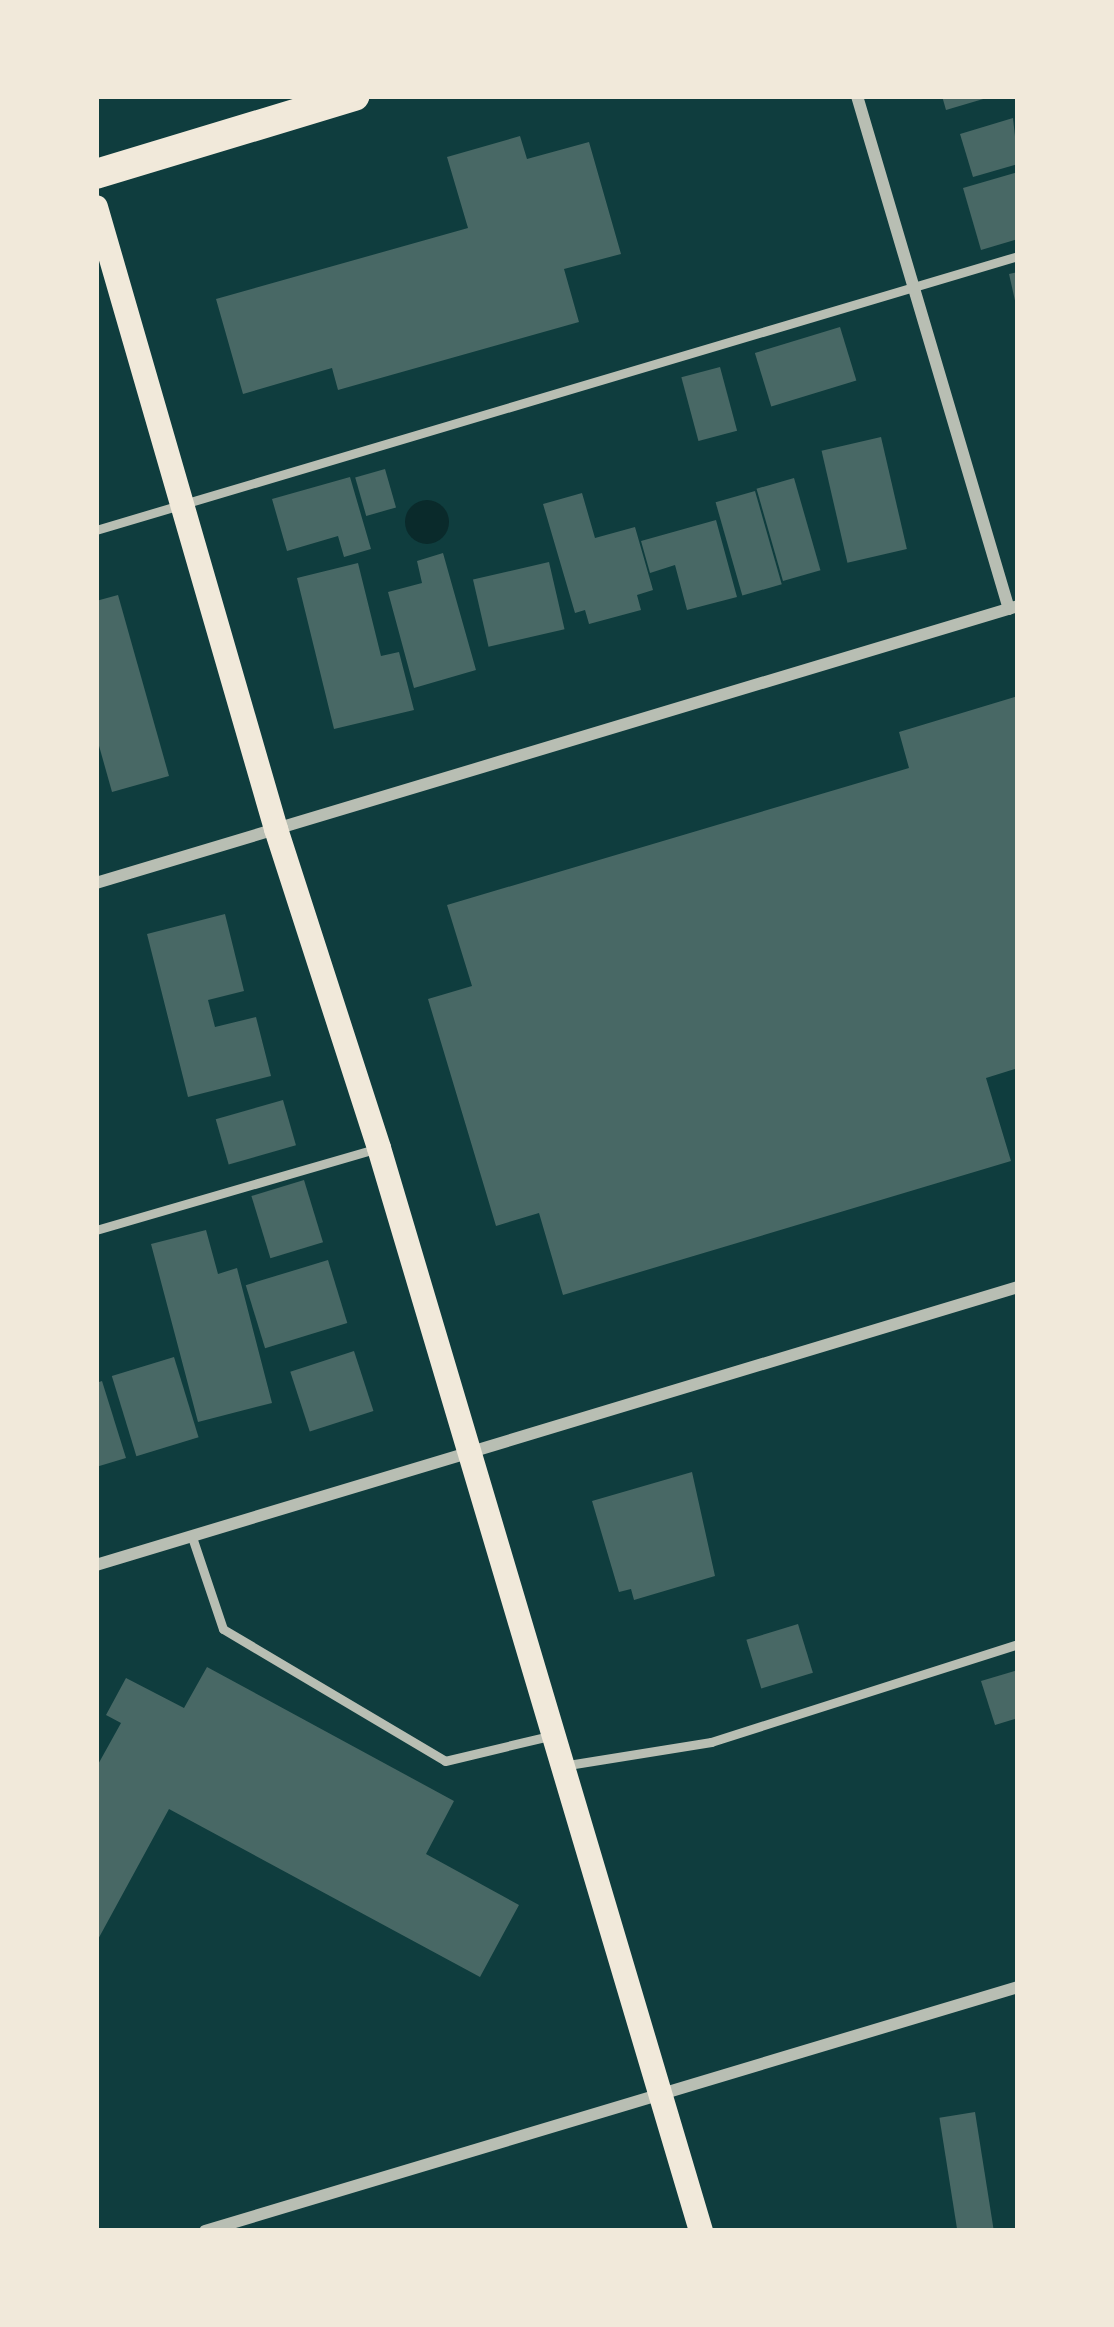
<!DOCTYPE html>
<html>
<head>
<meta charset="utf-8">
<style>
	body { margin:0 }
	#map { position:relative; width:1114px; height:2327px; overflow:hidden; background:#0f3d3e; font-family:"Noto Serif",serif }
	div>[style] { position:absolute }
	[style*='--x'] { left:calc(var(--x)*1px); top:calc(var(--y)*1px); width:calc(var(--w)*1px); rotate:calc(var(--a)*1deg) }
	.water>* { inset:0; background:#0a2a2b }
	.round { border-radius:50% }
	.building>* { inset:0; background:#486865; transform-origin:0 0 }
	.service>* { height:9px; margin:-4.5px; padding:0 4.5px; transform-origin:4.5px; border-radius:4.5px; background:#b8beb3 }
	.minor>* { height:12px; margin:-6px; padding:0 6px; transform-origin:6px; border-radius:6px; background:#b8beb3 }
	.secondary>* { height:24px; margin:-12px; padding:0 12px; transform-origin:12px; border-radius:12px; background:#f1e9da }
	.primary>* { height:30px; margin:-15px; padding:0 15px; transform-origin:15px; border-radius:15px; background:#f1e9da }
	span { translate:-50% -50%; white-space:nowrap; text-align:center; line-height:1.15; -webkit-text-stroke:12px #f1e9da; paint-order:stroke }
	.frame { position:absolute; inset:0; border:99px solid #f1e9da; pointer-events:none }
</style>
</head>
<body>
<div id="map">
	<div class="water">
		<div class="round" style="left:405px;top:500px;width:44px;height:44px"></div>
	</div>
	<div class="building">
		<div style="clip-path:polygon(942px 96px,989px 96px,990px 97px,946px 110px)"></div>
		<div style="clip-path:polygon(1013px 118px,1018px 164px,973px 177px,960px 134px)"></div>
		<div style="clip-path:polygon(520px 136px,527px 159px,589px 142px,621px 254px,564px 269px,579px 322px,338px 390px,332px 368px,243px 394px,216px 299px,468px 228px,447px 157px)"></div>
		<div style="clip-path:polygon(1018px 172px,1018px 239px,981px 250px,963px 188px)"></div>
		<div style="clip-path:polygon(1018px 272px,1018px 305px,1016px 305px,1009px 274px)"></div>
		<div style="left:840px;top:327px;width:56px;height:89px;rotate:73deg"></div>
		<div style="left:720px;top:367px;width:66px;height:40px;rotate:75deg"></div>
		<div style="left:881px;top:437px;width:115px;height:61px;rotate:77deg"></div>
		<div style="left:385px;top:469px;width:40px;height:31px;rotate:74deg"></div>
		<div style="clip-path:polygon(350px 477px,371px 549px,344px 557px,338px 536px,287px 551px,272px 499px)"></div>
		<div style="left:794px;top:478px;width:96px;height:39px;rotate:74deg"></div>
		<div style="left:755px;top:491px;width:97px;height:41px;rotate:74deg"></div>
		<div style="clip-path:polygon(582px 493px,595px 538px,635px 527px,653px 590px,637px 595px,641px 610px,589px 624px,585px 610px,575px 613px,543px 504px)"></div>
		<div style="clip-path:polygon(716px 520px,737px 597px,687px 610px,675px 565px,650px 573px,641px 541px)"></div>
		<div style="clip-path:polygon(443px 553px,476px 670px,414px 688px,388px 592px,422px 583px,417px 561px)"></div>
		<div style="left:549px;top:562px;width:69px;height:78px;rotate:77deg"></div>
		<div style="clip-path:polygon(358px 563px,381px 656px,399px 652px,414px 710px,334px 729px,297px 578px)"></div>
		<div style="clip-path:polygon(118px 595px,169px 776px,112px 792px,96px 735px,96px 601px)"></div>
		<div style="clip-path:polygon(1018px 696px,1018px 1068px,986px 1078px,1011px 1161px,563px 1295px,539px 1213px,496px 1226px,428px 999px,472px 986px,447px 905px,909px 768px,899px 732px)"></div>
		<div style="clip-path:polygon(225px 914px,244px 991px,208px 1000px,215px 1027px,256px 1017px,271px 1076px,188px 1097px,147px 934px)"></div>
		<div style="left:283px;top:1100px;width:47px;height:70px;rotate:74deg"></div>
		<div style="left:304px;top:1180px;width:65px;height:55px;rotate:73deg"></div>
		<div style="clip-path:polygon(206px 1230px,218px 1274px,237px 1268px,272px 1403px,198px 1422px,151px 1244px)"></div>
		<div style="left:328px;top:1260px;width:66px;height:86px;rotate:73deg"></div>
		<div style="left:354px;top:1351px;width:63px;height:67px;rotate:72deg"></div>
		<div style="left:174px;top:1357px;width:84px;height:65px;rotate:73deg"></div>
		<div style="clip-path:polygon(102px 1381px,126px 1458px,96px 1467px,96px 1383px)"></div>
		<div style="clip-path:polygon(692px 1472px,715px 1576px,634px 1600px,631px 1589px,619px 1592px,592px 1501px)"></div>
		<div style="left:798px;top:1624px;width:51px;height:54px;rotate:73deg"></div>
		<div style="clip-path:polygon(207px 1667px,454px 1801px,426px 1854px,519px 1905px,480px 1977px,169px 1809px,96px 1943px,96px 1768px,121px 1723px,106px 1715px,126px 1678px,184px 1708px)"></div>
		<div style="clip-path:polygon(1018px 1670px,1018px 1718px,995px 1725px,981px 1681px)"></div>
		<div style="left:975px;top:2112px;width:121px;height:36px;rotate:81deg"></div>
	</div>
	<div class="service">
		<div style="--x:96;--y:530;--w:962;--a:-16.55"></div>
		<div style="--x:96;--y:1230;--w:295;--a:-16.2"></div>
		<div style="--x:192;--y:1537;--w:97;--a:71.4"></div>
		<div style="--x:223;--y:1629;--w:258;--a:30.7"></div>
		<div style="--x:445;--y:1761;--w:107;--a:-13.5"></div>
		<div style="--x:568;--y:1765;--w:145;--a:-9.1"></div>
		<div style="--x:711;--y:1742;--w:322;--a:-17.7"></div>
	</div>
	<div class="minor">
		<div style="--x:857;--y:96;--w:535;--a:73.5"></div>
		<div style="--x:96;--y:883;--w:963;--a:-16.72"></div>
		<div style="--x:96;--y:1565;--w:963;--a:-16.78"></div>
		<div style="--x:205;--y:2231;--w:849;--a:-16.71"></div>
	</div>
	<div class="secondary">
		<div style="--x:96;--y:207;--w:648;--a:73.86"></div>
		<div style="--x:276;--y:829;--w:335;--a:72.1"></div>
		<div style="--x:379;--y:1148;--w:1130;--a:73.44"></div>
	</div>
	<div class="primary">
		<div style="--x:96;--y:174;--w:270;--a:-16.8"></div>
	</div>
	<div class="frame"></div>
</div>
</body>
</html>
